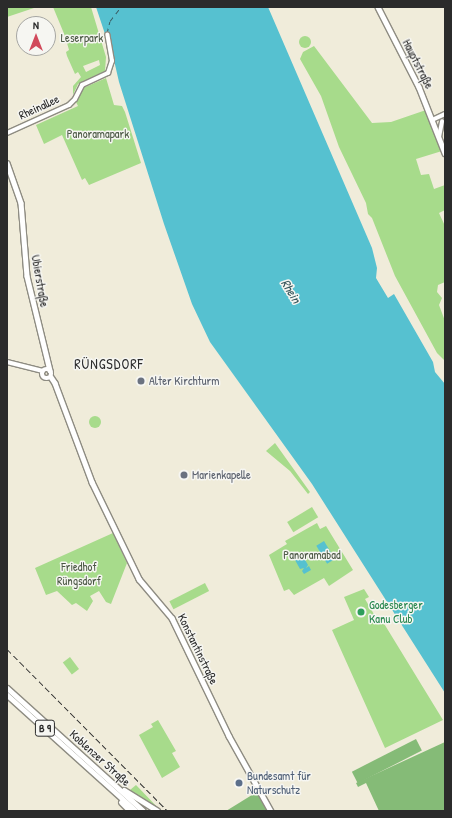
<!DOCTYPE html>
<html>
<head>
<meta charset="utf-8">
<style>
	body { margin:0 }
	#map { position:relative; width:452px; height:818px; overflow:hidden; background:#f0ecda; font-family:"Patrick Hand",sans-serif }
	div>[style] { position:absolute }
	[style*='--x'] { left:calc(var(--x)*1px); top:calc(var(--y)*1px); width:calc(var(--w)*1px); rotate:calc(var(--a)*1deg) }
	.green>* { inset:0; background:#a7db8b; transform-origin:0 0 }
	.round { border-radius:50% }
	.forest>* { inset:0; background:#85bb77; transform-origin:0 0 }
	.water>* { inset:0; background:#56c1d0; transform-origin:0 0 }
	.ferry>* { height:1px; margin-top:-0.5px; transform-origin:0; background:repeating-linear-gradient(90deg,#38585d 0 5px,transparent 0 9px) }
	.roads { filter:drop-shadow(1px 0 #8e8c82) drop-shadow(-1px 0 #8e8c82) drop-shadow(0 1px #8e8c82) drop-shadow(0 -1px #8e8c82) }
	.tertiary>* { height:4px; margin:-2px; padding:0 2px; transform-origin:2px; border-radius:2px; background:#fff }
	.secondary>* { height:4.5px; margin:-2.25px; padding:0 2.25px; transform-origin:2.25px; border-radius:2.25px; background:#fff }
	.secondary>.ring { margin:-2.25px; padding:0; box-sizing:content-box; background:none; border:4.5px solid #fff; border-radius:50% }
	.primary>* { height:5px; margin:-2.5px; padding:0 2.5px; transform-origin:2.5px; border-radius:2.5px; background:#fff }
	.rail>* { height:1px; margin-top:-0.5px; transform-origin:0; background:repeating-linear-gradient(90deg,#2b2b2b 0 6px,transparent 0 9px) }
	.dots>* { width:11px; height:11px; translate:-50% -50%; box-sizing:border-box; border:2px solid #f6f6f2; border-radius:50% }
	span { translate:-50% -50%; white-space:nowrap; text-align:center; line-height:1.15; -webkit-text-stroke:3px #f6f6f2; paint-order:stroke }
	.shield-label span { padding:1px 3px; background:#f6f6f2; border:1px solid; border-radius:3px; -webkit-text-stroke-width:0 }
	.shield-label { font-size:11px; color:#2b2b2b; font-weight:700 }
	.park-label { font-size:12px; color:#4a5743 }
	.street-label { font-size:12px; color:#2b2b2b }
	.worship-label { font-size:12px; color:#5b616d }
	.left { translate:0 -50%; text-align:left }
	.leisure-label { font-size:12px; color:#27864d }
	.service-label { font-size:12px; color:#4e5e75 }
	.water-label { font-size:13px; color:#38585d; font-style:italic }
	.quarter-label { font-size:14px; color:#2b2b2b; letter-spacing:1px }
	.frame { position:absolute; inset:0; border:8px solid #2b2b2b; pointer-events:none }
	.north { position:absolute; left:16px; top:16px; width:40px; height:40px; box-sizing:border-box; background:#f6f6f2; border:1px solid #a5a5a2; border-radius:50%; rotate:0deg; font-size:11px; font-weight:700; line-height:16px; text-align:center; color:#2b2b2b }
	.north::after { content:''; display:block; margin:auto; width:14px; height:18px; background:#d1495b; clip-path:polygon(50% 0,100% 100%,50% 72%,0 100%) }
</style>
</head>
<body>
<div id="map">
	<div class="green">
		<div style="clip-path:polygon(7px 7px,37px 7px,7px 17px)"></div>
		<div style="clip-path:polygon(evenodd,53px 7px,91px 7px,106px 57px,105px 71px,78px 84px,73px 95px,73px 86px,81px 77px,78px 72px,75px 74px,67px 56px,66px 52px,69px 50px,65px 36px,53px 7px,99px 60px,100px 65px,86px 72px,83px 66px,99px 60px)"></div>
		<div class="round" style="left:299px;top:36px;width:12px;height:12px"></div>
		<div style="clip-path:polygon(314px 46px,372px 123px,391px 122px,426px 110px,442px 151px,416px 159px,421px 175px,429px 174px,434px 189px,445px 185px,445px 210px,439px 213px,445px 226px,445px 282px,438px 285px,437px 292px,442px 298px,439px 305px,445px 321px,445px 361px,437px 353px,395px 276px,372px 218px,368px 214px,366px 203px,339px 147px,321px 96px,300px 59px,303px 52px)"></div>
		<div style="clip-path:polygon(106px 78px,114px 105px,122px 106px,125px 112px,141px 163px,89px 185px,85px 178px,82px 180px,62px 135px,44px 144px,36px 125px,78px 106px,76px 102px,83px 88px)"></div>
		<div class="round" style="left:89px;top:416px;width:12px;height:12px"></div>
		<div style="clip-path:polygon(275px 443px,310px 492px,308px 494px,290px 471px,266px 451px)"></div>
		<div style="left:312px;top:507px;width:12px;height:29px;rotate:59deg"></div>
		<div style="clip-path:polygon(317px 523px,320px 529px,326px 526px,353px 570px,329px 586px,324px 578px,294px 595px,289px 589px,284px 591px,269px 555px,287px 544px,285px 541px)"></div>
		<div style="clip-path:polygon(113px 533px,127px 563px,111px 604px,106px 602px,99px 591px,90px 596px,93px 601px,87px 611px,76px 603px,72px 605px,57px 591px,46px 595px,35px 568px)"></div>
		<div style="left:205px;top:583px;width:9px;height:40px;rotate:63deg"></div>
		<div style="clip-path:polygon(364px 589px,369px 597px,365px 599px,375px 616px,380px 617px,443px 720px,385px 748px,332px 630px,354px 620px,344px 597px)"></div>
		<div style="left:70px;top:657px;width:15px;height:9px;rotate:53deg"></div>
		<div style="clip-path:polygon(158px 720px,176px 751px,172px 753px,180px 767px,162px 778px,139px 735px,153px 727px,151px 724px)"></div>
		<div style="clip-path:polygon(136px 785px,161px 811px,132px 793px,130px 790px)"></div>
	</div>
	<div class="forest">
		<div style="left:416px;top:739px;width:13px;height:72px;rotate:63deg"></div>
		<div style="clip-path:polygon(445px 742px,445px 811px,379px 811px,366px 783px,358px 787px,356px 783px)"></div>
		<div style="clip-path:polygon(257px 792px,267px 811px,226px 811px)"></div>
	</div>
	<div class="water">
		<div style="clip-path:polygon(96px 7px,268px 7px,372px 248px,377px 268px,376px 278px,388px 298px,394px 294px,433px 362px,435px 372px,445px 384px,445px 693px,312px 484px,210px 342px,192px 304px,164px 224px,119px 82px,108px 34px,105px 34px)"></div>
		<div style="left:324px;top:541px;width:21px;height:9px;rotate:59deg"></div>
		<div style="clip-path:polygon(303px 556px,302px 559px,304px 558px,308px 565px,306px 568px,309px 566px,311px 570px,304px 574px,302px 571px,304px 568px,300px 569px,295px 560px)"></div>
	</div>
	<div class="ferry">
		<div style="--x:107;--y:33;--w:12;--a:-76"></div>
		<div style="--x:110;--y:21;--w:18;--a:-52"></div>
	</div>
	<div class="roads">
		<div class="tertiary">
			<div style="--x:432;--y:120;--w:14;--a:-25"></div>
			<div style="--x:7;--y:133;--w:68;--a:-24.3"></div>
			<div style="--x:69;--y:105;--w:8;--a:-45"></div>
			<div style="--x:75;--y:99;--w:16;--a:-63"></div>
			<div style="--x:82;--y:85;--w:29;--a:-25"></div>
			<div style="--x:108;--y:73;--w:13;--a:-72"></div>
			<div style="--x:112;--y:61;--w:27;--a:-100"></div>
			<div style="--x:439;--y:137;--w:16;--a:-79"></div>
			<div style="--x:7;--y:362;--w:37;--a:14"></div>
		</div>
		<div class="secondary">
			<div style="--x:378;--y:7;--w:90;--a:62.9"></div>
			<div style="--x:419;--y:87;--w:71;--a:68.5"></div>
			<div style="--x:7;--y:163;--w:42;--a:70.7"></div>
			<div style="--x:21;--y:203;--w:73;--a:85.3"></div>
			<div style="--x:27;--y:276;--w:97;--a:76.3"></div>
			<div class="ring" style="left:42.5px;top:369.5px;width:4.5px;height:4.5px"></div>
			<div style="--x:51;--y:377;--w:7;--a:56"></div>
			<div style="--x:55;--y:383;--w:106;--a:69.5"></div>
			<div style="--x:92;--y:482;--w:108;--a:64.1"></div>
			<div style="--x:139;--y:579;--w:51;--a:49.8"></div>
			<div style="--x:172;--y:618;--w:131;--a:64.2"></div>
			<div style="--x:229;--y:736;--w:86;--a:60.8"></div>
		</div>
		<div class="primary">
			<div style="--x:7;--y:688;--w:183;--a:42.1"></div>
			<div style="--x:7;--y:695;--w:173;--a:42"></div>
			<div style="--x:124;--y:790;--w:39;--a:32"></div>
			<div style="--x:121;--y:802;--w:13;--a:45"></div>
		</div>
	</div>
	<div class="rail">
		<div style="--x:7;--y:649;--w:228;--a:45.2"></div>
	</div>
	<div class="dots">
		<div style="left:141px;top:381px;background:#6b7280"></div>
		<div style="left:184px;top:475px;background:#6b7280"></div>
		<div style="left:361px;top:612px;background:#2e9e5b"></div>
		<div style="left:239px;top:783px;background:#5c6f8a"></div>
	</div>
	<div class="shield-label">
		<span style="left:45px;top:728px">B 9</span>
	</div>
	<div class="park-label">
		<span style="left:82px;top:38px">Leserpark</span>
		<span style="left:98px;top:134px">Panoramapark</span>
		<span style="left:312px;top:555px">Panoramabad</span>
		<span style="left:79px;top:574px">Friedhof<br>Rüngsdorf</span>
	</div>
	<div class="street-label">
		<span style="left:418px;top:64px;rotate:63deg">Hauptstraße</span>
		<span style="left:39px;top:107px;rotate:-25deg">Rheinallee</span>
		<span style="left:40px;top:281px;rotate:80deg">Ubierstraße</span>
		<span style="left:198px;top:649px;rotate:64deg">Konstantinstraße</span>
		<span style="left:100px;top:758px;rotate:42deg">Koblenzer Straße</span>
	</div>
	<div class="worship-label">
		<span class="left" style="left:149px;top:381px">Alter Kirchturm</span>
		<span class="left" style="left:192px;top:475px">Marienkapelle</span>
	</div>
	<div class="leisure-label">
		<span class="left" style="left:369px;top:612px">Godesberger<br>Kanu Club</span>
	</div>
	<div class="service-label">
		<span class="left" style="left:247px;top:783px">Bundesamt für<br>Naturschutz</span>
	</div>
	<div class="water-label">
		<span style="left:291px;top:291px;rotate:58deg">Rhein</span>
	</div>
	<div class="quarter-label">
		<span style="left:109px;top:364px">RÜNGSDORF</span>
	</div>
	<div class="frame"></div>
	<div class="north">N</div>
</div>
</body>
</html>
